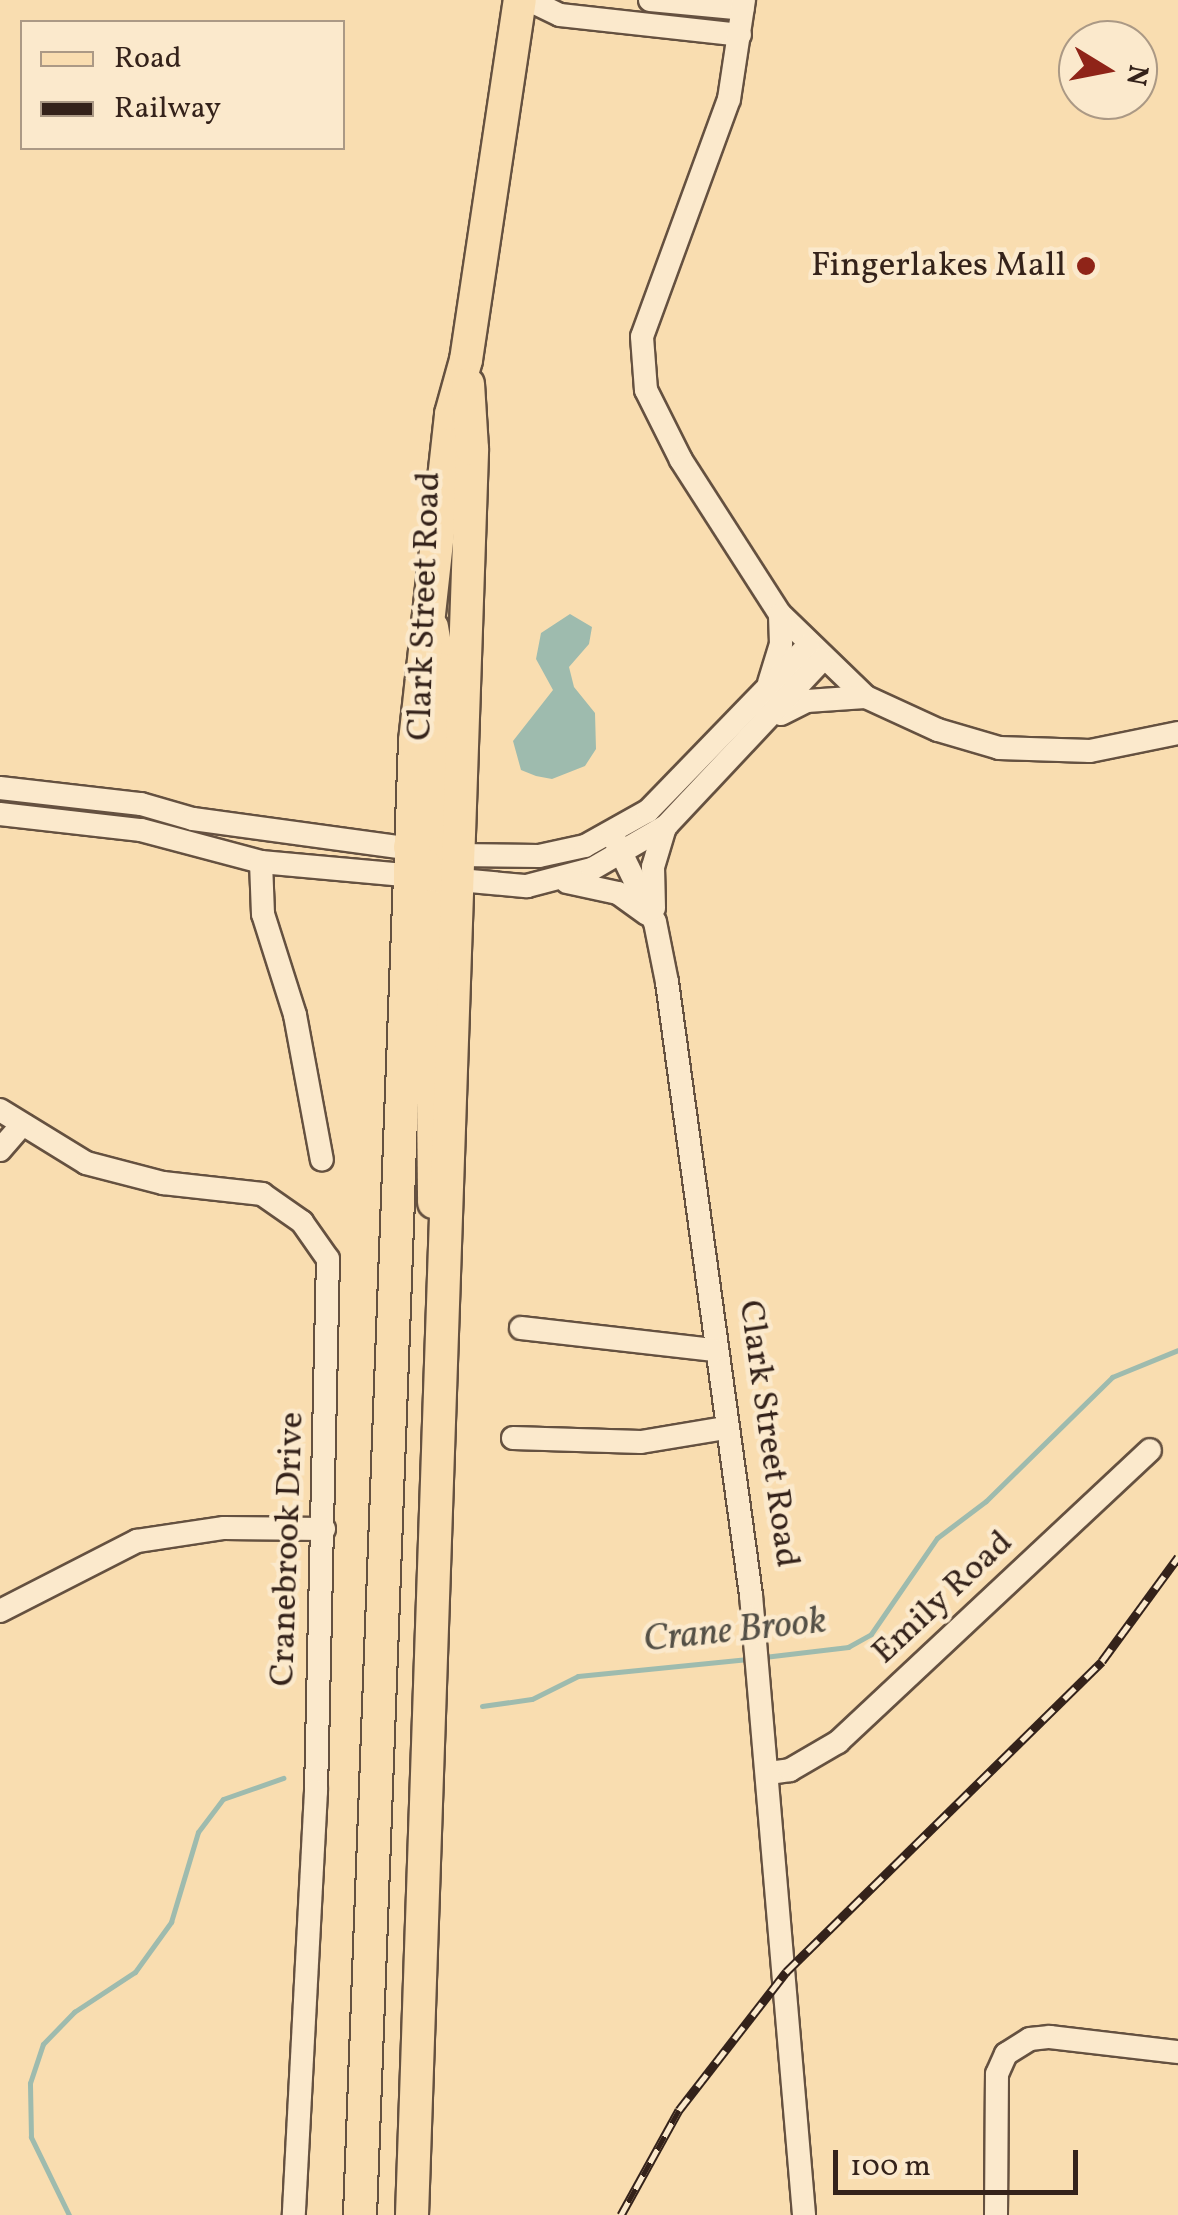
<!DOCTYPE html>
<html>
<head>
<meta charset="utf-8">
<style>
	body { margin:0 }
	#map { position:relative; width:1178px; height:2215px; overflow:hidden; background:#f9ddb0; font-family:Vollkorn,serif }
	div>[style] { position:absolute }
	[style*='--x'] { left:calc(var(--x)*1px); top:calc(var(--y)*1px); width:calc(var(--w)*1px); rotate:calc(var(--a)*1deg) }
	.water>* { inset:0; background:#9ebbae }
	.stream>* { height:5px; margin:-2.5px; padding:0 2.5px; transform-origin:2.5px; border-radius:2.5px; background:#9ebbae }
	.roads { filter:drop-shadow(2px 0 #655140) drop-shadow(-2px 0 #655140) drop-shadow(0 2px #655140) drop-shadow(0 -2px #655140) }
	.minor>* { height:22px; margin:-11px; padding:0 11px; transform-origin:11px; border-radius:11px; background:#fbe9cc }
	.major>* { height:30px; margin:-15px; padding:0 15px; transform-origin:15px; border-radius:15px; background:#f9ddb0 }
	.highway>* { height:32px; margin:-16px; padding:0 16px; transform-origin:16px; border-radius:16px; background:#f9ddb0 }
	.rail>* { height:9px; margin-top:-4.5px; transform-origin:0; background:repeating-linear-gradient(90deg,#fbe9cc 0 15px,#34221a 0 30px); box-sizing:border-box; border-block:2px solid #34221a }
	.dots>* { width:28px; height:28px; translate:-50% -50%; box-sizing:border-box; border:5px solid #fbe9cc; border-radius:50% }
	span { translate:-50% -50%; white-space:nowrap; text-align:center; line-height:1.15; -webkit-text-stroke:9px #fbe9cc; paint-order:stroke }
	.poi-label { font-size:35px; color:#34221a }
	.right { translate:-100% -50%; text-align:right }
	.street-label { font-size:35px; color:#34221a }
	.water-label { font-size:38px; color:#545046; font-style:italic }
	.legend { position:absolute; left:20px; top:20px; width:325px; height:130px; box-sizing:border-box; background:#fbe9cc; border:2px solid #ab9985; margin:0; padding:12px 18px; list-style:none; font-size:30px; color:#34221a }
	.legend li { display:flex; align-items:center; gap:20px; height:50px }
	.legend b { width:50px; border:2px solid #ab9985 }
	.north { position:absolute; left:1058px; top:20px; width:100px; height:100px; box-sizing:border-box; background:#fbe9cc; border:2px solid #ab9985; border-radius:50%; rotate:100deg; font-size:28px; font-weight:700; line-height:40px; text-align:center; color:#34221a }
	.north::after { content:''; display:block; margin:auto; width:35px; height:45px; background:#8f2418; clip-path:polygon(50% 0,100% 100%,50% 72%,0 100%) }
	.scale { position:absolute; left:833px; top:2150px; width:245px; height:45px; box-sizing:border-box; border:5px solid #34221a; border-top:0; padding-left:12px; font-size:30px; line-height:35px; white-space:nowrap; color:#34221a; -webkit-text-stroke:8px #fbe9cc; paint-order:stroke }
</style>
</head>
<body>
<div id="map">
	<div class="water">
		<div style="clip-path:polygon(570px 614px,592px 627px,589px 644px,569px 667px,574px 687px,595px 713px,596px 749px,585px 766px,552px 779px,536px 776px,521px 770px,513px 741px,553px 690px,536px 659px,541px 633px)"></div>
	</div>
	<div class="stream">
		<div style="--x:764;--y:1657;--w:85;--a:-6.8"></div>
		<div style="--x:848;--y:1647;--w:26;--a:-29"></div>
		<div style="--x:871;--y:1634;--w:116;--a:-55.5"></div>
		<div style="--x:937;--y:1538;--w:61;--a:-37.1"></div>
		<div style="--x:986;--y:1501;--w:177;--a:-44.5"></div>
		<div style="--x:1112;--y:1377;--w:71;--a:-22.2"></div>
		<div style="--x:482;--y:1706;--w:50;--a:-8"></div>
		<div style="--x:532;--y:1699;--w:51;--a:-26.6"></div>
		<div style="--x:578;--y:1676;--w:171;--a:-5.7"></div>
		<div style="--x:69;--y:2215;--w:87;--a:-116"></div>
		<div style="--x:31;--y:2137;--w:54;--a:-91.1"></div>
		<div style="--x:30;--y:2083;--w:41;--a:-71.6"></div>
		<div style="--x:43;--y:2044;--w:45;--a:-45.9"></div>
		<div style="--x:74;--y:2012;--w:73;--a:-33.3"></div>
		<div style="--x:135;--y:1972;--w:62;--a:-54.2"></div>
		<div style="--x:171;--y:1922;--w:94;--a:-73.3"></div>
		<div style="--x:198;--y:1832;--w:41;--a:-52.9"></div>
		<div style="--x:223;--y:1799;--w:64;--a:-19.3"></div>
	</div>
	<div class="roads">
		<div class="minor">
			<div style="--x:529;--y:0;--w:34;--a:26"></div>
			<div style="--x:560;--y:15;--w:181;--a:6.3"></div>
			<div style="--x:650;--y:0;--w:93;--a:5.5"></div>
			<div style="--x:744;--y:0;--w:100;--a:98.6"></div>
			<div style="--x:729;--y:99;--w:253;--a:110.1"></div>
			<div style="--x:642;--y:337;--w:53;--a:85.7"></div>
			<div style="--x:646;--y:390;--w:78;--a:63.4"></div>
			<div style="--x:681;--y:460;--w:183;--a:57.3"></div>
			<div style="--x:780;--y:614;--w:120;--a:44"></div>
			<div style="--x:866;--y:697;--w:79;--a:24.6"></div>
			<div style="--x:938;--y:730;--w:64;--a:16.4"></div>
			<div style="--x:999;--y:748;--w:91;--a:1.9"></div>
			<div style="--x:1090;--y:751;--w:90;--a:-11.6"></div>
			<div style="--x:769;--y:683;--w:41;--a:-72.9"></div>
			<div style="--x:781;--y:644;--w:30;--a:-92"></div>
			<div style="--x:781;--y:714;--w:29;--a:-27"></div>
			<div style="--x:807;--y:701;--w:58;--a:-3.9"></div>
			<div style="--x:0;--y:788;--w:142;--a:6.5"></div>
			<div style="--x:141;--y:804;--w:54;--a:16.1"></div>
			<div style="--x:193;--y:819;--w:265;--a:7.8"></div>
			<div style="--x:456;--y:855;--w:83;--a:0.7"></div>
			<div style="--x:539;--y:856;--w:47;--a:-12.3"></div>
			<div style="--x:585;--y:846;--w:72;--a:-29.1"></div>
			<div style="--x:648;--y:811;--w:230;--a:-45.9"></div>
			<div style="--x:0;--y:814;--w:142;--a:6.5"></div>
			<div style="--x:141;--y:830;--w:124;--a:14.9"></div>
			<div style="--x:261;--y:862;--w:267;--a:5.2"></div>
			<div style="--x:527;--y:886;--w:67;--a:-14.7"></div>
			<div style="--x:592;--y:869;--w:86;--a:-30.2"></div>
			<div style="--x:666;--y:826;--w:228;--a:-46.8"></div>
			<div style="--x:612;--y:834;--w:98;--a:64"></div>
			<div style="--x:655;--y:922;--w:61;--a:78.7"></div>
			<div style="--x:667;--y:982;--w:619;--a:82.2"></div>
			<div style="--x:751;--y:1595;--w:622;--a:85.11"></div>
			<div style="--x:261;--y:862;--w:52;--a:87.8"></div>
			<div style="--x:263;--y:914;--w:106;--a:72.4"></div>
			<div style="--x:295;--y:1015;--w:147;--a:79.5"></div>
			<div style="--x:567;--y:882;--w:52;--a:12.2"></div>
			<div style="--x:618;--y:893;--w:36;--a:36"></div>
			<div style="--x:654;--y:908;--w:41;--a:-91.4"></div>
			<div style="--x:653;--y:867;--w:42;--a:-73.3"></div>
			<div style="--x:0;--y:1110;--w:101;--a:31.6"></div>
			<div style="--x:86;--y:1163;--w:80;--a:14.6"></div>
			<div style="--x:163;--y:1183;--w:100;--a:6.3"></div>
			<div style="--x:262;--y:1194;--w:49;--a:35"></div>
			<div style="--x:302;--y:1222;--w:45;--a:54.9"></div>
			<div style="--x:328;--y:1259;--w:532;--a:91.29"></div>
			<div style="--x:316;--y:1791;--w:425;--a:93"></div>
			<div style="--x:0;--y:1150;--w:33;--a:-49"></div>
			<div style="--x:521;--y:1328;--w:195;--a:6.5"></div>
			<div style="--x:513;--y:1438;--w:128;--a:1.8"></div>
			<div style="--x:641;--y:1442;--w:86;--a:-9.4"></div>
			<div style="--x:0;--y:1611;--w:154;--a:-27.1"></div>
			<div style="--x:137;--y:1541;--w:88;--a:-8.5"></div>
			<div style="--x:224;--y:1528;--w:100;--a:0.6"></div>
			<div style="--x:769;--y:1773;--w:21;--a:-8"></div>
			<div style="--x:790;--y:1770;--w:56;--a:-30.3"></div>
			<div style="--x:838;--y:1742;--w:427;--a:-43.1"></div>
			<div style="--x:996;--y:2215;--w:141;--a:-89.6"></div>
			<div style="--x:997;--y:2074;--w:22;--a:-66"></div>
			<div style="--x:1006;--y:2054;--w:28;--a:-32"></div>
			<div style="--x:1030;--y:2039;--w:20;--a:-6"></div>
			<div style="--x:1050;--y:2037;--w:129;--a:6.7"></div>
		</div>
		<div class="major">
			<div style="--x:433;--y:627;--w:42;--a:80.3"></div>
			<div style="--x:440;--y:668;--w:145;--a:92.4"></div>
			<div style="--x:434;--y:813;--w:39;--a:86"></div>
			<div style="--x:437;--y:852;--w:34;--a:60"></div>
			<div style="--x:409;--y:847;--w:23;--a:47"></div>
			<div style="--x:425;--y:864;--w:41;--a:83"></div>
			<div style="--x:430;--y:905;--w:298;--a:89.4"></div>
		</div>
		<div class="highway">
			<div style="--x:360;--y:2215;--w:1475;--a:-87.86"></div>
			<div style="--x:415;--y:741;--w:329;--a:-83.7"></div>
			<div style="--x:451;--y:414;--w:56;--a:-74.5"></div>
			<div style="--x:466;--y:360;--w:364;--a:-81.5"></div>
			<div style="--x:412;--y:2215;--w:1767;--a:-88.05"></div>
			<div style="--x:472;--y:449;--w:65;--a:-93.5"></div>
		</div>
	</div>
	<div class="rail">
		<div style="--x:621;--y:2215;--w:120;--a:-61.1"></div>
		<div style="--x:679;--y:2110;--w:175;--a:-52.2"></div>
		<div style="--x:786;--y:1972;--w:443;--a:-44.5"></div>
		<div style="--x:1102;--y:1661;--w:129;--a:-53.8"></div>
	</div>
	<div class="dots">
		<div style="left:1086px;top:266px;background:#8f2418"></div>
	</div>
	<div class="poi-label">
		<span class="right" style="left:1066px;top:266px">Fingerlakes Mall</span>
	</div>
	<div class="street-label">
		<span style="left:425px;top:606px;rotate:-88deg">Clark Street Road</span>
		<span style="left:768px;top:1434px;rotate:82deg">Clark Street Road</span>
		<span style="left:288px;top:1549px;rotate:-88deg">Cranebrook Drive</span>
		<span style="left:943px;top:1598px;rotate:-43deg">Emily Road</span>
	</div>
	<div class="water-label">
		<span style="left:735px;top:1632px;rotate:-6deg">Crane Brook</span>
	</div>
	<ul class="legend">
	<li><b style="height:12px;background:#f9ddb0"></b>Road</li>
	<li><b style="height:12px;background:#34221a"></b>Railway</li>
	</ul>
	<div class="north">N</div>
	<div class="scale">100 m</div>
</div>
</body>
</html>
